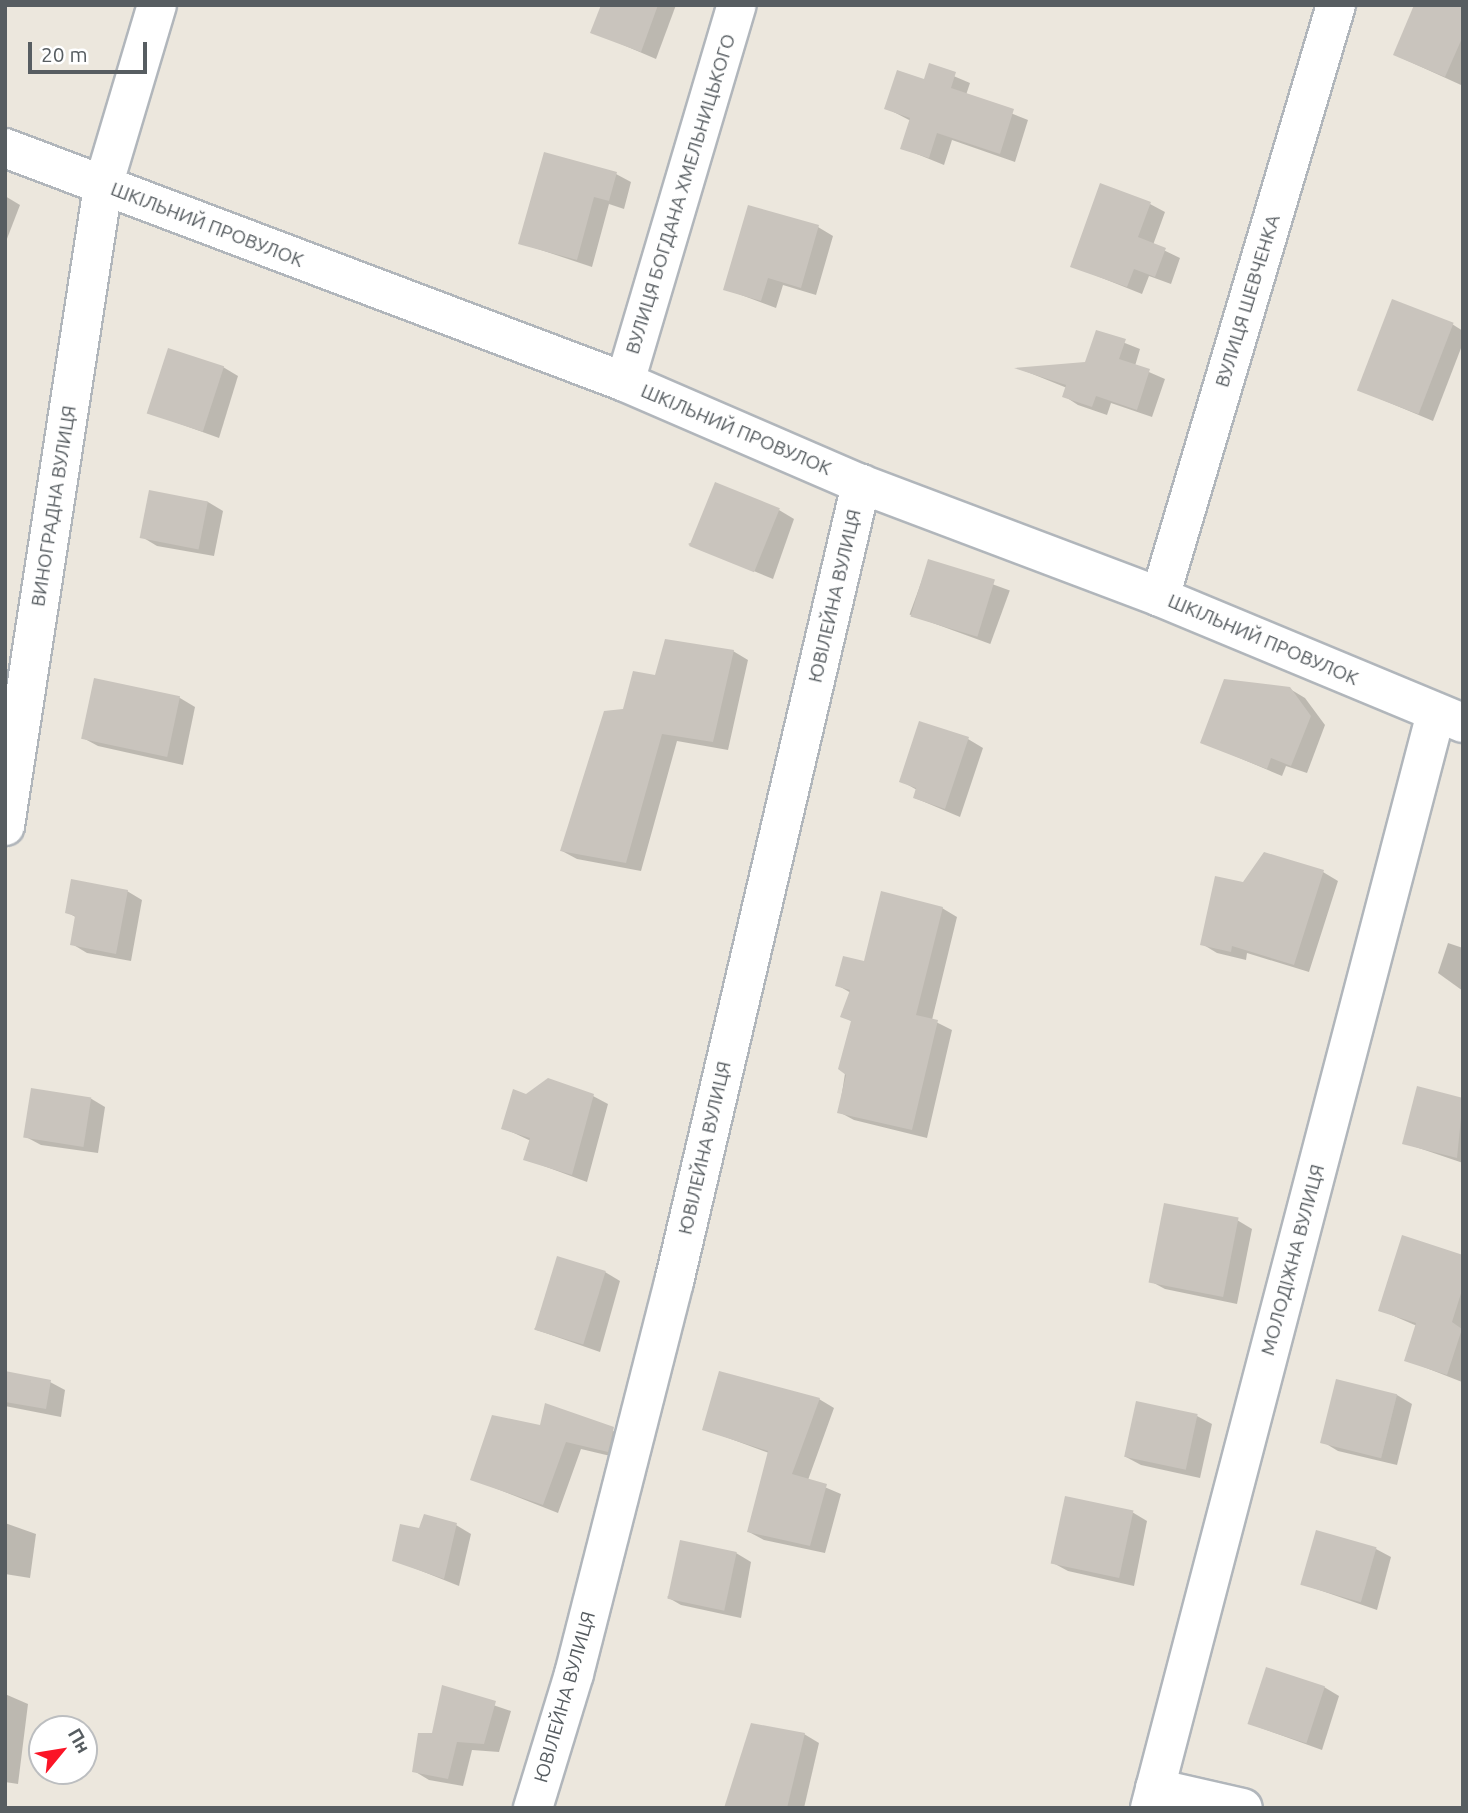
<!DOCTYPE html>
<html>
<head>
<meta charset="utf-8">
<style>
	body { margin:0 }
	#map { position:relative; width:1468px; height:1813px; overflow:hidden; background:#ece7dd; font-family:Ubuntu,sans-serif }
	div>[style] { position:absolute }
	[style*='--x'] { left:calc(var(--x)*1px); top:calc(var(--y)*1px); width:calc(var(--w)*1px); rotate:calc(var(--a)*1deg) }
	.shadow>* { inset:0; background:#0003; transform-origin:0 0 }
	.building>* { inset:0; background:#c9c4bd; transform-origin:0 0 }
	.roads { filter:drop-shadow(2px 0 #b1b6bb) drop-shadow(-2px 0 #b1b6bb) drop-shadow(0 2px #b1b6bb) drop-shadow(0 -2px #b1b6bb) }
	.street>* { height:38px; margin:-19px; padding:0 19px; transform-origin:19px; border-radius:19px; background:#fff }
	span { translate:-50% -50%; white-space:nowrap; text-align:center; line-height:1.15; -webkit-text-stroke:7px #fff; paint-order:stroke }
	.street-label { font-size:19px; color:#575d61 }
	.frame { position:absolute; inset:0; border:7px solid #575d61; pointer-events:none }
	.north { position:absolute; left:28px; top:1715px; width:70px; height:70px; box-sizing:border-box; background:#fff; border:2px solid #bcbec0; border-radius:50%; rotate:60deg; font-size:19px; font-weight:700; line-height:28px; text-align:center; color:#575d61 }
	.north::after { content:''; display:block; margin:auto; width:24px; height:32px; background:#fb1527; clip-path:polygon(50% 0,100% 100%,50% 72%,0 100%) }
	.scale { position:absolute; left:28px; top:42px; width:119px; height:32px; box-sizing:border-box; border:4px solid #575d61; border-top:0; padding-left:9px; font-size:21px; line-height:24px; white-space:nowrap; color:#575d61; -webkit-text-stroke:5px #fff; paint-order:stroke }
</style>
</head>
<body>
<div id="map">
	<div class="shadow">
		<div style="clip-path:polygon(602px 5px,676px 5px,656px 59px,593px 32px)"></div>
		<div style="clip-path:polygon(1463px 5px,1461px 85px,1395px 55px)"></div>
		<div style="clip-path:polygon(930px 66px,970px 83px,966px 95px,1028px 120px,1015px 162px,952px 140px,944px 165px,902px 148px,911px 121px,886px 108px,925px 81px)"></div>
		<div style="clip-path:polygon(616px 174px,631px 182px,624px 209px,609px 204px,592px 267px,520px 243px)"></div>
		<div style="clip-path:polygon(5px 196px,20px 205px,5px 244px)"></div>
		<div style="clip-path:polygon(1150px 204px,1165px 212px,1153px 245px,1180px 258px,1171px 284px,1149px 276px,1142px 294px,1072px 266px)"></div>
		<div style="clip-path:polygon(818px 227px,833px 236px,816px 295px,783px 285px,776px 308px,725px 289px)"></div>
		<div style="clip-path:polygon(1452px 324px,1463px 331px,1463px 343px,1433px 421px,1359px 390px)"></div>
		<div style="clip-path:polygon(1097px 332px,1140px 349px,1135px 366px,1165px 379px,1152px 417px,1111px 403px,1107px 415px,1078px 405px,1064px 396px,1067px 388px,1020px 369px,1086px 364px)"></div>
		<div style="clip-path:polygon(223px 367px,238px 376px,219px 438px,150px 413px)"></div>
		<div style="clip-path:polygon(151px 492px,208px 502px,223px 511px,214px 556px,157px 546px,142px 537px)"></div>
		<div style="clip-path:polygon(779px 510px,794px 519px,773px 579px,688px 544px)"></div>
		<div style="left:929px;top:561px;width:86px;height:57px;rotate:20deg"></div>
		<div style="clip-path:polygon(733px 651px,748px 660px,728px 750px,677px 741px,641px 871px,577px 859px,562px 851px,624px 711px,656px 677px)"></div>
		<div style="clip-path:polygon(95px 680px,180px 698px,195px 707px,183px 765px,98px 746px,83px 738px)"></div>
		<div style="clip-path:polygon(1290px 689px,1305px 698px,1325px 725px,1307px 773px,1286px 766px,1282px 776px,1202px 742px)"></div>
		<div style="clip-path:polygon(968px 739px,983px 748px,960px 817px,915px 798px,917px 790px,901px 781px)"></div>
		<div style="clip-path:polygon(1323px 872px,1338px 881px,1309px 972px,1247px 953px,1246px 960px,1217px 953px,1202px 944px,1244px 884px)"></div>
		<div style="clip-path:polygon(127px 891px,142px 900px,131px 961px,87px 953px,72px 944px,77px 918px,67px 912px)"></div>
		<div style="clip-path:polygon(942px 908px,957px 917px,932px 1020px,952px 1030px,927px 1138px,854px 1120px,839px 1112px,853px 1022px,842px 1016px,851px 993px,837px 985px)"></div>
		<div style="clip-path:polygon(1448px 943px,1463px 948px,1463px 991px,1438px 973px)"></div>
		<div style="clip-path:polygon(526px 1096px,593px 1096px,608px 1104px,587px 1182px,525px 1159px,531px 1141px,503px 1128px)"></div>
		<div style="clip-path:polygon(90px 1098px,105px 1107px,98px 1153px,41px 1145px,26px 1137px)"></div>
		<div style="clip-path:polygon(1463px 1099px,1463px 1163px,1404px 1143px)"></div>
		<div style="clip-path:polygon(1237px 1220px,1252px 1229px,1237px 1304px,1165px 1289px,1150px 1281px)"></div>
		<div style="clip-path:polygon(1463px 1257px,1462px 1382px,1406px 1360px,1417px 1326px,1380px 1310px)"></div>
		<div style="clip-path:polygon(605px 1272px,620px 1281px,600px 1352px,534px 1329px)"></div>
		<div style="clip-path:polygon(5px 1373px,50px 1382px,65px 1390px,61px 1417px,5px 1406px)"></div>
		<div style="clip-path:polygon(1337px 1381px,1397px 1395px,1412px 1404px,1397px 1465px,1338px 1451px,1323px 1442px)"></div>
		<div style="clip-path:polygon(819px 1399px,834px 1408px,808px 1480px,841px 1494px,825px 1553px,764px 1540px,749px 1532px,769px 1453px,704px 1429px)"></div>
		<div style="clip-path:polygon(547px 1406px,629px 1437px,623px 1459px,581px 1449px,558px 1513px,472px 1479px,542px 1427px)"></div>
		<div style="clip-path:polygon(1197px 1416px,1212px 1424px,1200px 1478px,1141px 1465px,1126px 1457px)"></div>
		<div style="clip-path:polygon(1132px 1512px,1147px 1521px,1134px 1586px,1068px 1571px,1053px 1563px)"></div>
		<div style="clip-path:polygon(5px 1523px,36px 1534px,30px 1578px,5px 1574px)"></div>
		<div style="clip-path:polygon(456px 1525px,471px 1534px,459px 1586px,394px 1560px,420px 1530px)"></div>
		<div style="clip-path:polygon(1376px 1549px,1391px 1557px,1377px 1610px,1302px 1584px)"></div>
		<div style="clip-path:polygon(736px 1553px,751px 1562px,741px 1618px,681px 1605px,667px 1597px)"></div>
		<div style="clip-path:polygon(1324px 1687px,1339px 1696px,1322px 1750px,1250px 1724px)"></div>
		<div style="clip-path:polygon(443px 1688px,511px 1711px,499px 1752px,472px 1750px,463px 1786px,429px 1780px,414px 1771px,434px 1735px)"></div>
		<div style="clip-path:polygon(5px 1694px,28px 1704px,18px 1784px,5px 1782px)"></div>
		<div style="clip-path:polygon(804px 1734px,819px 1743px,804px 1808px,726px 1808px)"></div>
	</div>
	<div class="building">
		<div style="clip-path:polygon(601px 5px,658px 5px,641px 52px,590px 33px)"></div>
		<div style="clip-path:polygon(1414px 5px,1463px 5px,1463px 36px,1445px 77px,1393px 55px)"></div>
		<div style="clip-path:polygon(929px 63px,956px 72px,951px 88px,1014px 109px,1000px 154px,937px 133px,929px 158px,900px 149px,910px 118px,884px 109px,897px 70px,924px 79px)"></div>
		<div style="clip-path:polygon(544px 152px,617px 172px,609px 201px,594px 197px,577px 260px,518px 244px)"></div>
		<div style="clip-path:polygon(1100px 183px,1151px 202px,1138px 237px,1166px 248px,1155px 277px,1134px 269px,1127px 287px,1070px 267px)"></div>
		<div style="clip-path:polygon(748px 205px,819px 225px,801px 288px,768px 278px,761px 301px,723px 290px)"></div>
		<div style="left:1392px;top:299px;width:66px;height:98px;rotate:21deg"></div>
		<div style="clip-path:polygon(1096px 330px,1126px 339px,1119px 359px,1150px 369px,1137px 410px,1096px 396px,1092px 407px,1062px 397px,1066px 385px,1014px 368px,1085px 362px)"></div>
		<div style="left:168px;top:348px;width:59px;height:69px;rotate:18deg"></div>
		<div style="left:715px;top:482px;width:70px;height:69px;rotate:22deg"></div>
		<div style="left:149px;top:490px;width:60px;height:49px;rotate:11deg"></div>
		<div style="left:928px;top:559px;width:70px;height:60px;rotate:17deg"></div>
		<div style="clip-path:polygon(665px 639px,734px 650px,713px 742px,662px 734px,626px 863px,560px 851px,604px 711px,623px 709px,633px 671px,655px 675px)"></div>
		<div style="left:94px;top:678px;width:88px;height:62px;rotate:12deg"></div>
		<div style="clip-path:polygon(1224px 679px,1290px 687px,1311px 716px,1291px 766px,1271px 758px,1267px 769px,1200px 743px)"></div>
		<div style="clip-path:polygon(919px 721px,969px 737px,945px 809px,913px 798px,916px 788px,899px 782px)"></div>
		<div style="clip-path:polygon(1264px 852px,1324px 870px,1294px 965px,1232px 946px,1231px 952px,1200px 945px,1215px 876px,1243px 882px)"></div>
		<div style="clip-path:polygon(71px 879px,128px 890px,116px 954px,70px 945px,75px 916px,65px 913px)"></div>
		<div style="clip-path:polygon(881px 891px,943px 907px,916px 1015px,938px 1020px,912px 1130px,837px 1113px,846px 1075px,838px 1069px,851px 1021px,840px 1017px,850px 990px,835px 986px,843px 956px,864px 961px)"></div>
		<div style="clip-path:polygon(548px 1078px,594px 1094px,572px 1175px,523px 1160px,530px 1138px,501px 1129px,513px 1089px,526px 1094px)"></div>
		<div style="clip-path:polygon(1417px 1086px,1463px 1098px,1457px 1158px,1402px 1144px)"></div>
		<div style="left:31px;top:1088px;width:61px;height:50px;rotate:9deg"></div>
		<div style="left:1164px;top:1203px;width:76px;height:81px;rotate:11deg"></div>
		<div style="clip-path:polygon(1402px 1235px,1463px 1255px,1463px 1287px,1452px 1322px,1462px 1329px,1447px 1375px,1404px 1361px,1416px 1323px,1378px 1311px)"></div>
		<div style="left:557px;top:1256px;width:51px;height:77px;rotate:17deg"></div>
		<div style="clip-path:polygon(5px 1371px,51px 1380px,46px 1409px,5px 1402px)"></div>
		<div style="clip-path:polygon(719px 1371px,820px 1398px,792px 1474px,827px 1484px,810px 1546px,747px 1532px,768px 1451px,702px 1430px)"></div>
		<div style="left:1336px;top:1379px;width:63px;height:66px;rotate:14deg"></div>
		<div style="left:1136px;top:1401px;width:63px;height:57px;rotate:12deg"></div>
		<div style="clip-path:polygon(545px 1403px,614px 1427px,608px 1452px,566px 1442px,543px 1505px,470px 1480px,492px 1415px,540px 1425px)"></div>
		<div style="left:1065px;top:1496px;width:70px;height:69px;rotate:12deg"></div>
		<div style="clip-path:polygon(424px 1514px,457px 1523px,444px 1579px,392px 1561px,400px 1524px,419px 1528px)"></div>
		<div style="left:1316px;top:1530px;width:63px;height:57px;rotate:16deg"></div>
		<div style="left:680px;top:1540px;width:58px;height:60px;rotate:12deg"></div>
		<div style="left:1266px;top:1667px;width:62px;height:60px;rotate:18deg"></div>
		<div style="clip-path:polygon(442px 1685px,496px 1701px,484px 1744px,457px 1742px,448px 1779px,412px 1772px,418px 1733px,432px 1733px)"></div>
		<div style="clip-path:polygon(751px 1723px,805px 1733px,787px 1808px,724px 1808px)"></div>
	</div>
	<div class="roads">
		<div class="street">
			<div style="--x:5;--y:148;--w:663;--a:20.68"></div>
			<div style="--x:625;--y:382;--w:257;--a:23.4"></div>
			<div style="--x:861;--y:484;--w:320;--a:20.7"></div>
			<div style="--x:1160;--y:597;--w:328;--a:22.6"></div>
			<div style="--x:625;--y:382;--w:393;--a:-73.5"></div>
			<div style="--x:1160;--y:597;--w:618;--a:-73.44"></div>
			<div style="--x:5;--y:826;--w:647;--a:-81.29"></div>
			<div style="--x:103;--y:186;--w:189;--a:-73.4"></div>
			<div style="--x:1155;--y:1788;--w:90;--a:12.8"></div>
			<div style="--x:533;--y:1808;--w:140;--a:-73"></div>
			<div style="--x:574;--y:1674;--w:405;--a:-75.7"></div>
			<div style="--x:674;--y:1282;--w:820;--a:-76.81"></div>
			<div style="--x:1150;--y:1808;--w:1132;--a:-75.36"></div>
		</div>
	</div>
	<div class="street-label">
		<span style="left:681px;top:194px;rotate:-73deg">ВУЛИЦЯ БОГДАНА ХМЕЛЬНИЦЬКОГО</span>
		<span style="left:207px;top:225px;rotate:21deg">ШКІЛЬНИЙ ПРОВУЛОК</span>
		<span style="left:1248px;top:301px;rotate:-73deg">ВУЛИЦЯ ШЕВЧЕНКА</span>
		<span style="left:736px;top:430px;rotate:23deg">ШКІЛЬНИЙ ПРОВУЛОК</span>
		<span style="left:54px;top:506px;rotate:-81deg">ВИНОГРАДНА ВУЛИЦЯ</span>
		<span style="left:835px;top:596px;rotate:-77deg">ЮВІЛЕЙНА ВУЛИЦЯ</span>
		<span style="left:1263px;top:640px;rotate:23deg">ШКІЛЬНИЙ ПРОВУЛОК</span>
		<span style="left:705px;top:1148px;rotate:-77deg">ЮВІЛЕЙНА ВУЛИЦЯ</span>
		<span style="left:1293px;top:1260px;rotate:-75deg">МОЛОДІЖНА ВУЛИЦЯ</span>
		<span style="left:565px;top:1697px;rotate:-74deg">ЮВІЛЕЙНА ВУЛИЦЯ</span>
	</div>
	<div class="frame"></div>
	<div class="north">Пн</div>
	<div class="scale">20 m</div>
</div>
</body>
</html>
